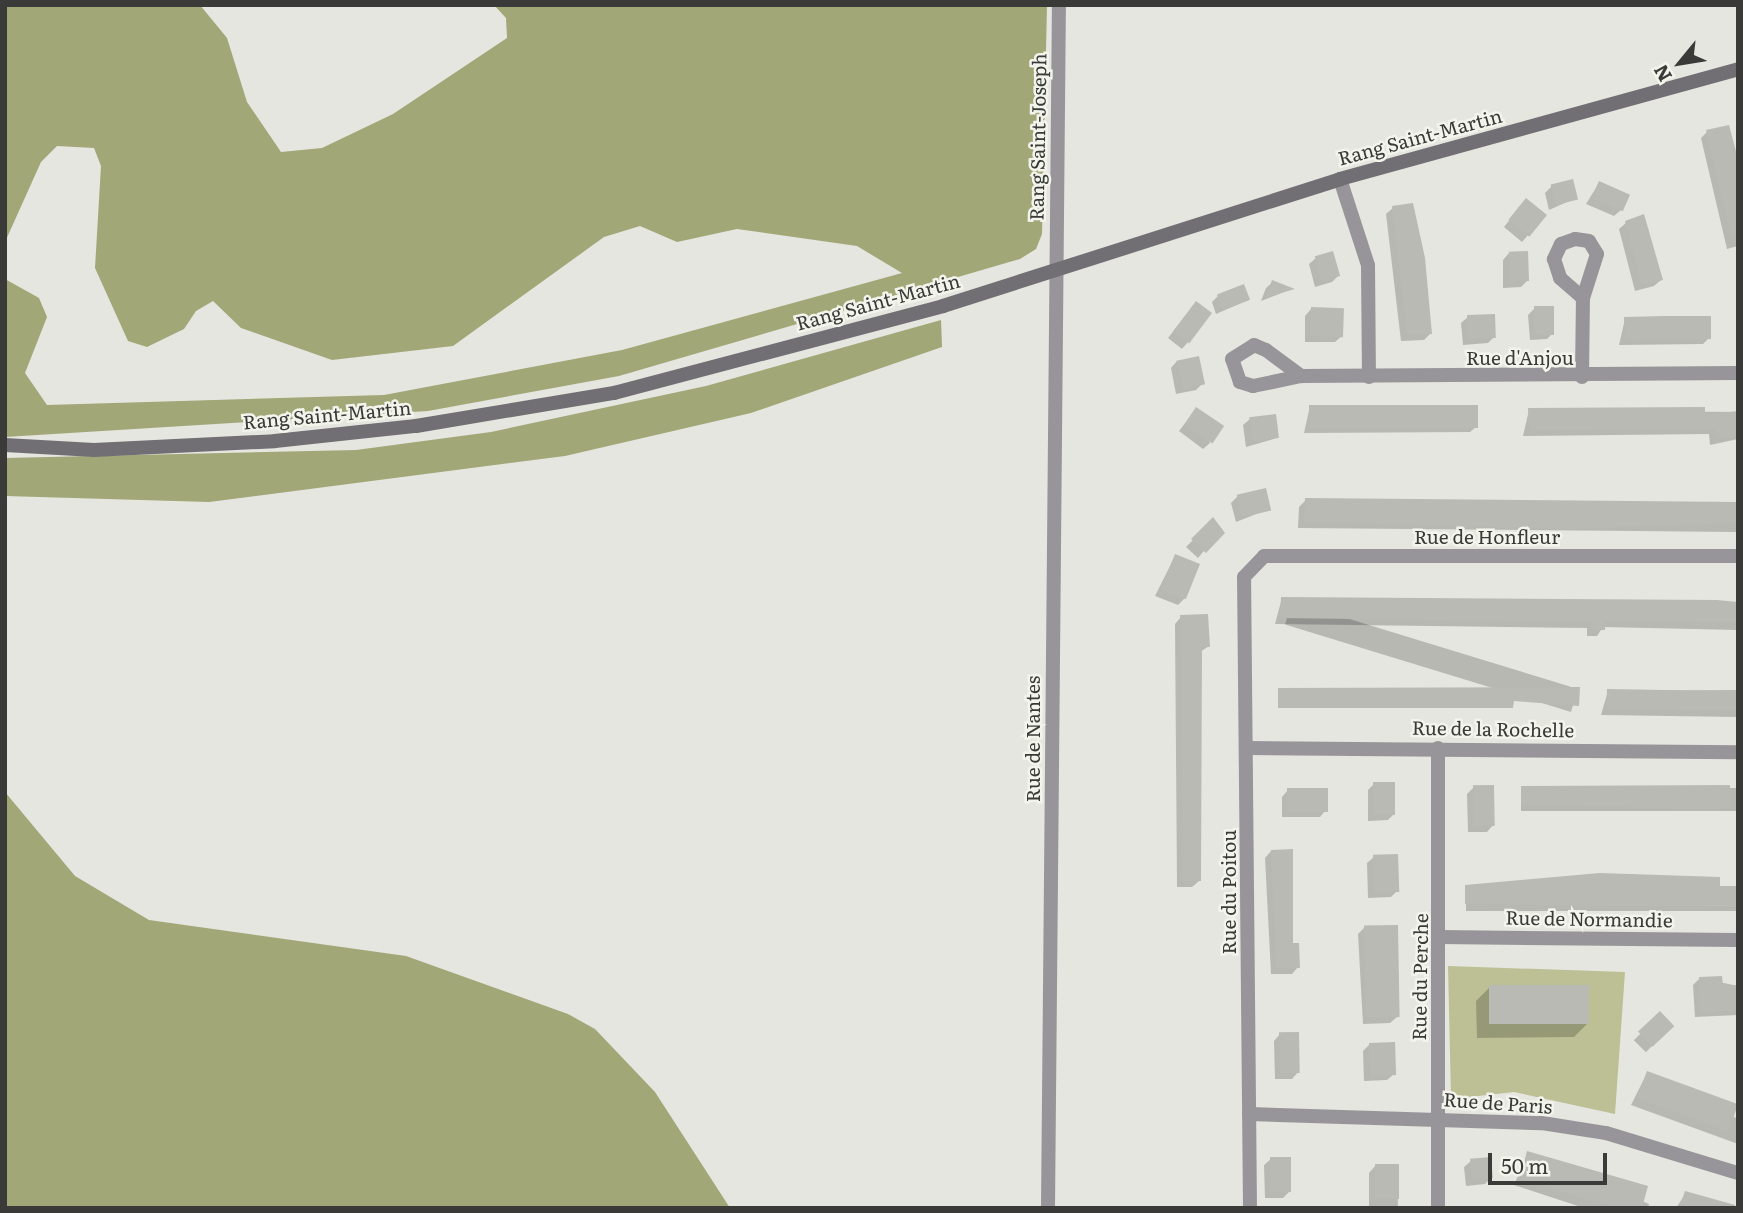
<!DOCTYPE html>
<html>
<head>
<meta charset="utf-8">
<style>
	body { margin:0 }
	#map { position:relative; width:1743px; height:1213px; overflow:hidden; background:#e5e6df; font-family:Literata,serif }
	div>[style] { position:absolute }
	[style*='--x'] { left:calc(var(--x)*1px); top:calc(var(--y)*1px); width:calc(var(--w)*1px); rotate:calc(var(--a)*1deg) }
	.green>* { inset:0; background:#bcc094 }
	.forest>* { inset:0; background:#a2a777 }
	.shadow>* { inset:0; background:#0003; transform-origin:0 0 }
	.building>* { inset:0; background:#b9bab3; transform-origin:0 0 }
	.street>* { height:14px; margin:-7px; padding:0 7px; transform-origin:7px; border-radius:7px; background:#979599 }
	.secondary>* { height:14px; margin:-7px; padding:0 7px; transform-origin:7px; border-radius:7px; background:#716f74 }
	span { translate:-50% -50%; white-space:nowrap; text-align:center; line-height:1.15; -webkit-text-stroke:5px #f3f4ec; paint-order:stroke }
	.street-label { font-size:19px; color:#3a3b38 }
	.frame { position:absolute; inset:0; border:7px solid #3a3b38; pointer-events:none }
	.north { position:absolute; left:1645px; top:28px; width:70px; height:70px; -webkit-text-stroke:5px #f3f4ec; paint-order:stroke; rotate:240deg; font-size:19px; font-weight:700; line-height:28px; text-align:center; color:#3a3b38 }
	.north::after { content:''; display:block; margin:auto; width:24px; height:32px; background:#3a3b38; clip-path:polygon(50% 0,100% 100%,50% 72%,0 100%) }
	.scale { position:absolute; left:1488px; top:1153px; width:119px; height:32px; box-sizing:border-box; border:4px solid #3a3b38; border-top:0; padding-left:9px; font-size:21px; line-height:24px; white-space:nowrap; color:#3a3b38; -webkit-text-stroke:5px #f3f4ec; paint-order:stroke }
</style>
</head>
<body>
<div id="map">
	<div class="green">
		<div style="clip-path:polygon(1448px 966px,1625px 972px,1615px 1114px,1514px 1092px,1451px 1099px)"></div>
	</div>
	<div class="forest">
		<div style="clip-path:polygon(5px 5px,200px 5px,227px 38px,247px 102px,281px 152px,322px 148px,393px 114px,507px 38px,506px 18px,494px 5px,1047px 5px,1042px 234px,1036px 249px,1020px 259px,619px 376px,428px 411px,5px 437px,5px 279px,39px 298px,47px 317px,25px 373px,47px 405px,384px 395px,622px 350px,902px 273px,857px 246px,737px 229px,677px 242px,640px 226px,604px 237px,453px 346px,332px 360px,241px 328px,213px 301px,196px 311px,184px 329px,147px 347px,128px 341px,95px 268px,101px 166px,94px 148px,57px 146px,41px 162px,5px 242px)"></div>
		<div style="clip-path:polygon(941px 320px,942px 347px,751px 413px,565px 456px,209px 502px,5px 496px,5px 458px,356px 450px,491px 432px,706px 386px)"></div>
		<div style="clip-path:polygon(5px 792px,75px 876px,149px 920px,406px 956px,568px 1014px,595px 1029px,655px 1092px,730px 1208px,5px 1208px)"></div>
	</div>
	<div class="shadow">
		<div style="clip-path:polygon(1707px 132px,1738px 175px,1738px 246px,1727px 249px,1701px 138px)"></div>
		<div style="clip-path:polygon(1599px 183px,1621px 210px,1614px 216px,1586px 204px)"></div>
		<div style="clip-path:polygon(1552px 186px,1576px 198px,1549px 210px,1545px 193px)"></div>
		<div style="clip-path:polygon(1520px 207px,1545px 215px,1522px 242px,1504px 227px)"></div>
		<div style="clip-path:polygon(1393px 208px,1430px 334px,1424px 340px,1401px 341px,1386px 214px)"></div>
		<div style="clip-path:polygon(1626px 223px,1661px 280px,1654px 286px,1635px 291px,1619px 229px)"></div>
		<div style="clip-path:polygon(1509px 253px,1527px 281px,1521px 287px,1503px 288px,1503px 260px)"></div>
		<div style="clip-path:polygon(1316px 258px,1338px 276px,1332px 282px,1315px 287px,1309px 264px)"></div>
		<div style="clip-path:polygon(1273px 282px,1292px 289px,1261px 301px,1266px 288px)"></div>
		<div style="clip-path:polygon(1218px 296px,1248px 300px,1216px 314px,1212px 302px)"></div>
		<div style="clip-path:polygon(1535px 308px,1553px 333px,1547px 339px,1530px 340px,1528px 315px)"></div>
		<div style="clip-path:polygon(1311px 309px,1342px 336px,1335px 342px,1305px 342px,1305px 316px)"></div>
		<div style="clip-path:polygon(1190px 310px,1188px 342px,1182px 349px,1168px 338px)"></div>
		<div style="clip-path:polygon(1468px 317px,1494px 337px,1488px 343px,1463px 345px,1461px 323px)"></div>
		<div style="clip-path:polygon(1625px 319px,1709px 338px,1703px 344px,1619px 345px)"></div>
		<div style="clip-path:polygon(1177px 361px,1203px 383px,1196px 390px,1176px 394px,1171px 368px)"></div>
		<div style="clip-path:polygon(1310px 406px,1477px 426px,1470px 432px,1304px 433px)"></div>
		<div style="clip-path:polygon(1196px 409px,1210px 443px,1203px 449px,1179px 431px)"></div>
		<div style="clip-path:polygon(1529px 410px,1738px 412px,1738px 439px,1710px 445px,1709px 434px,1523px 436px)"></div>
		<div style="clip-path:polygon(1250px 419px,1277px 438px,1246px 447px,1243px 425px)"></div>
		<div style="clip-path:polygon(1238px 496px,1269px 509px,1236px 522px,1231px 503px)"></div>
		<div style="clip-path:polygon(1306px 500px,1738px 505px,1738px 532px,1298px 528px,1299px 507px)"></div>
		<div style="clip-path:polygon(1213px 520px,1222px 529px,1198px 558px,1186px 547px)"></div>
		<div style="clip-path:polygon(1175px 556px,1184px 599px,1178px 605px,1155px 596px)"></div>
		<div style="clip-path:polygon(1282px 598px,1738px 602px,1738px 630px,1603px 627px,1597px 636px,1587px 636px,1587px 628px,1275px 624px)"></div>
		<div style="clip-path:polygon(1181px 617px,1209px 646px,1200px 652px,1199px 881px,1192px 887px,1177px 887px,1175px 624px)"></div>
		<div style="left:1578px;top:689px;width:24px;height:299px;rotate:107deg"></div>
		<div style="clip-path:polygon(1738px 690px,1738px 717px,1601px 715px,1608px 691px)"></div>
		<div style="clip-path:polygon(1374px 784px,1394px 814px,1388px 820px,1368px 821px,1368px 790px)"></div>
		<div style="clip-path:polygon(1474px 787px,1493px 825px,1487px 832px,1468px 832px,1467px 794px)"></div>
		<div style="left:1521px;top:788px;width:217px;height:23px"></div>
		<div style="clip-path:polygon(1288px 790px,1326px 810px,1320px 817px,1282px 817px,1282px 797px)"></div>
		<div style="clip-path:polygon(1271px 851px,1298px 967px,1292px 974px,1271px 974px,1265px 858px)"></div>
		<div style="clip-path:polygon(1374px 857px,1397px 891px,1391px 897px,1368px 898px,1367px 863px)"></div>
		<div style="left:1466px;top:887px;width:272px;height:24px"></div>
		<div style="clip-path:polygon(1365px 927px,1397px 1017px,1390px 1023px,1363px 1024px,1358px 934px)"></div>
		<div style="clip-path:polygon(1700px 978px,1738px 986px,1738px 1015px,1695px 1017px,1693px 985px)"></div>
		<div style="clip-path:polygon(1490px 987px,1588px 1023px,1574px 1037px,1477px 1038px,1476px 1001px)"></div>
		<div style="left:1660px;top:1014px;width:17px;height:37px;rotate:45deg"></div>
		<div style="clip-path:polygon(1280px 1034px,1298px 1072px,1292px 1079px,1275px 1079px,1274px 1041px)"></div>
		<div style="clip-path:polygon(1370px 1044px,1394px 1074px,1387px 1080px,1364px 1081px,1363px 1051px)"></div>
		<div style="clip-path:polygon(1647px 1073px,1738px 1119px,1738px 1144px,1631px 1105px)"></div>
		<div style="clip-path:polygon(1528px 1153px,1649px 1204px,1648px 1208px,1584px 1208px,1514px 1185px)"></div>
		<div style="clip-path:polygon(1271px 1159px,1290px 1191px,1283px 1198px,1265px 1198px,1264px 1165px)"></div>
		<div style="clip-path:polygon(1471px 1161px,1491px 1178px,1485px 1184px,1466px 1186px,1464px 1167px)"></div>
		<div style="clip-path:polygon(1375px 1166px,1397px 1166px,1398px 1208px,1369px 1208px,1369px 1173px)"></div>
		<div style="clip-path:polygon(1686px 1193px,1730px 1208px,1676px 1208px)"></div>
	</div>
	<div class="building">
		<div style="clip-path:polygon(1729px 125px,1738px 159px,1738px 239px,1732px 240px,1706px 130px)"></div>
		<div style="left:1573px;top:179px;width:21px;height:23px;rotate:76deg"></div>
		<div style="left:1599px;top:181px;width:34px;height:18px;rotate:24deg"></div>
		<div style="left:1526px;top:198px;width:27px;height:28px;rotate:39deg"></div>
		<div style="clip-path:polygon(1413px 203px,1425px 258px,1432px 334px,1407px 335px,1392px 206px)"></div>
		<div style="clip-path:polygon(1644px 214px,1663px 280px,1641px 285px,1625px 221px)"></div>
		<div style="left:1333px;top:251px;width:26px;height:19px;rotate:74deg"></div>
		<div style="left:1528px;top:251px;width:30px;height:19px;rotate:88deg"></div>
		<div style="clip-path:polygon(1272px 280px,1295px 289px,1266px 297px)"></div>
		<div style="left:1244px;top:284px;width:17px;height:29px;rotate:69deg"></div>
		<div style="left:1196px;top:301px;width:20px;height:38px;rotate:37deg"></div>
		<div style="left:1534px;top:306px;width:20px;height:29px"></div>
		<div style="left:1311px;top:307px;width:33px;height:29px;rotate:2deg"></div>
		<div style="left:1495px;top:314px;width:24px;height:28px;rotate:88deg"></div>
		<div style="clip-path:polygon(1665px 316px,1711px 316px,1711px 339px,1625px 340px,1624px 317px)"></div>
		<div style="left:1199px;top:356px;width:29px;height:23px;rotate:78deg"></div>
		<div style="left:1309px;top:405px;width:169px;height:23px"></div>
		<div style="left:1196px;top:407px;width:34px;height:21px;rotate:34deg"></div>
		<div style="clip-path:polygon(1705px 407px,1705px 415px,1738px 411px,1738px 437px,1716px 439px,1715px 429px,1529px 431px,1528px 408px)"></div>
		<div style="left:1276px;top:414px;width:24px;height:27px;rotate:83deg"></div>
		<div style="left:1266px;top:488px;width:23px;height:30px;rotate:77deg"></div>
		<div style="clip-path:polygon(1305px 498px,1738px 502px,1738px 523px,1568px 529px,1304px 522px)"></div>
		<div style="clip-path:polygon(1213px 517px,1225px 533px,1206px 553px,1191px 539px)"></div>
		<div style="left:1175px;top:554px;width:27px;height:38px;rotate:22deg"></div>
		<div style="clip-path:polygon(1281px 597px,1717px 600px,1738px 602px,1738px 623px,1605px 621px,1605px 630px,1593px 630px,1593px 622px,1280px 618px)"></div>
		<div style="clip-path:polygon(1208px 614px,1210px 647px,1202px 647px,1201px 881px,1183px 881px,1180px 615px)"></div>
		<div style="clip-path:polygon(1580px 687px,1579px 706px,1514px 701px,1513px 708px,1278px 708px,1278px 688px)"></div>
		<div style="left:1607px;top:689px;width:131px;height:20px;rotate:1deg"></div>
		<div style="left:1373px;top:782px;width:22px;height:33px"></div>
		<div style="left:1494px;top:785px;width:41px;height:21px;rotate:89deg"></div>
		<div style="clip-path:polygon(1730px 785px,1730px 807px,1705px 809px,1521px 805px,1521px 786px)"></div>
		<div style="left:1287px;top:788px;width:41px;height:24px"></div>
		<div style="clip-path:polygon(1293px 849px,1293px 943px,1299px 943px,1300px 968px,1276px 968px,1271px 850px)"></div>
		<div style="left:1398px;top:854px;width:38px;height:25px;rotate:88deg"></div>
		<div style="clip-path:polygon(1600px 873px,1720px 877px,1720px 886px,1738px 886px,1738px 907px,1465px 904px,1465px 885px)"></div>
		<div style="left:1398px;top:925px;width:92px;height:34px;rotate:89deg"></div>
		<div style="clip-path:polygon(1722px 976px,1723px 985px,1738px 985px,1738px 1011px,1700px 1012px,1699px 977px)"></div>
		<div style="left:1589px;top:985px;width:39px;height:100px;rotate:90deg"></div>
		<div style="left:1660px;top:1011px;width:21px;height:30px;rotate:47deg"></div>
		<div style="left:1299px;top:1032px;width:41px;height:20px;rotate:89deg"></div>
		<div style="left:1395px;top:1042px;width:33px;height:26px;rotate:88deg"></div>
		<div style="left:1647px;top:1071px;width:97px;height:29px;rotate:20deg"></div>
		<div style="clip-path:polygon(1527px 1151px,1648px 1186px,1642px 1208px,1615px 1208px,1520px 1179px)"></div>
		<div style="left:1270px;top:1157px;width:21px;height:35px"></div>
		<div style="left:1491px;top:1157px;width:21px;height:21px;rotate:85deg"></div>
		<div style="left:1399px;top:1164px;width:35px;height:24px;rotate:90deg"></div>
		<div style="clip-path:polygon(1685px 1191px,1735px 1205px,1735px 1208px,1679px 1208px)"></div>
	</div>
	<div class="street">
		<div style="--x:1340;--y:179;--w:90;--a:72"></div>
		<div style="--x:1368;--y:265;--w:112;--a:89.5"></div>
		<div style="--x:1254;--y:345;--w:13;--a:23"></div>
		<div style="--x:1266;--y:350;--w:44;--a:36.6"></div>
		<div style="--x:1301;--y:376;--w:49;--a:168.2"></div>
		<div style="--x:1253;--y:386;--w:14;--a:-163"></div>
		<div style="--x:1240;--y:382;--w:24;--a:-109"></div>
		<div style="--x:1232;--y:359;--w:26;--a:-32"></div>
		<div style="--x:1301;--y:376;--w:437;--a:-0.4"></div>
		<div style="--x:1582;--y:377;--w:79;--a:-89.3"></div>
		<div style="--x:1583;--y:298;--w:46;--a:-72.3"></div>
		<div style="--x:1597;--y:254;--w:15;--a:-122"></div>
		<div style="--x:1589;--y:241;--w:14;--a:-172"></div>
		<div style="--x:1575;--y:239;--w:15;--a:160"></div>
		<div style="--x:1561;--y:244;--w:17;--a:115"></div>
		<div style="--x:1554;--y:259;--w:20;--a:72"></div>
		<div style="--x:1560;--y:278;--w:30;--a:41"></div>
		<div style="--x:1247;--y:748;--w:491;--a:0.5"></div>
		<div style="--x:1440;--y:937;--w:298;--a:0.6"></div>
		<div style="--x:1249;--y:1114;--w:293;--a:1.8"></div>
		<div style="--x:1542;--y:1123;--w:65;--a:8.9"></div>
		<div style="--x:1606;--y:1133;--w:138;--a:16.9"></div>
		<div style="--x:1048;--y:1208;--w:1203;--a:-89.48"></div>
		<div style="--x:1250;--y:1208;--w:631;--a:-90.54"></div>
		<div style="--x:1244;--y:577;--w:29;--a:-46"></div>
		<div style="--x:1264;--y:556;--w:474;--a:0"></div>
		<div style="--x:1438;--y:1208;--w:460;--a:-90"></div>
	</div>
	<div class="secondary">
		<div style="--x:5;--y:445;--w:89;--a:3.2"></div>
		<div style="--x:94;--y:450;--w:181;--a:-2.8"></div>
		<div style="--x:275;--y:441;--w:142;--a:-6.1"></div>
		<div style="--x:416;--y:426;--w:201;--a:-9.5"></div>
		<div style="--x:614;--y:393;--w:340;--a:-14.8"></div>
		<div style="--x:943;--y:306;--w:417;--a:-17.7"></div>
		<div style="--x:1340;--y:179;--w:413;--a:-15.4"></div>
	</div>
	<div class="street-label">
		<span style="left:1038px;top:137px;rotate:-89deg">Rang Saint-Joseph</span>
		<span style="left:1420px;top:137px;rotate:-15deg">Rang Saint-Martin</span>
		<span style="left:878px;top:302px;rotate:-15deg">Rang Saint-Martin</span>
		<span style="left:1520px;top:358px">Rue d'Anjou</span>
		<span style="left:327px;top:415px;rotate:-5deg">Rang Saint-Martin</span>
		<span style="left:1487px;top:537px">Rue de Honfleur</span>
		<span style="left:1493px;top:729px;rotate:1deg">Rue de la Rochelle</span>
		<span style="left:1033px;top:739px;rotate:-90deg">Rue de Nantes</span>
		<span style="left:1229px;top:892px;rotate:-90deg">Rue du Poitou</span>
		<span style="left:1589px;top:919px;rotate:1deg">Rue de Normandie</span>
		<span style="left:1420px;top:977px;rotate:-89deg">Rue du Perche</span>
		<span style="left:1498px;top:1103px;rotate:4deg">Rue de Paris</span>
	</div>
	<div class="frame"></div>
	<div class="north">N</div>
	<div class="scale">50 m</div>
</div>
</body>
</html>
